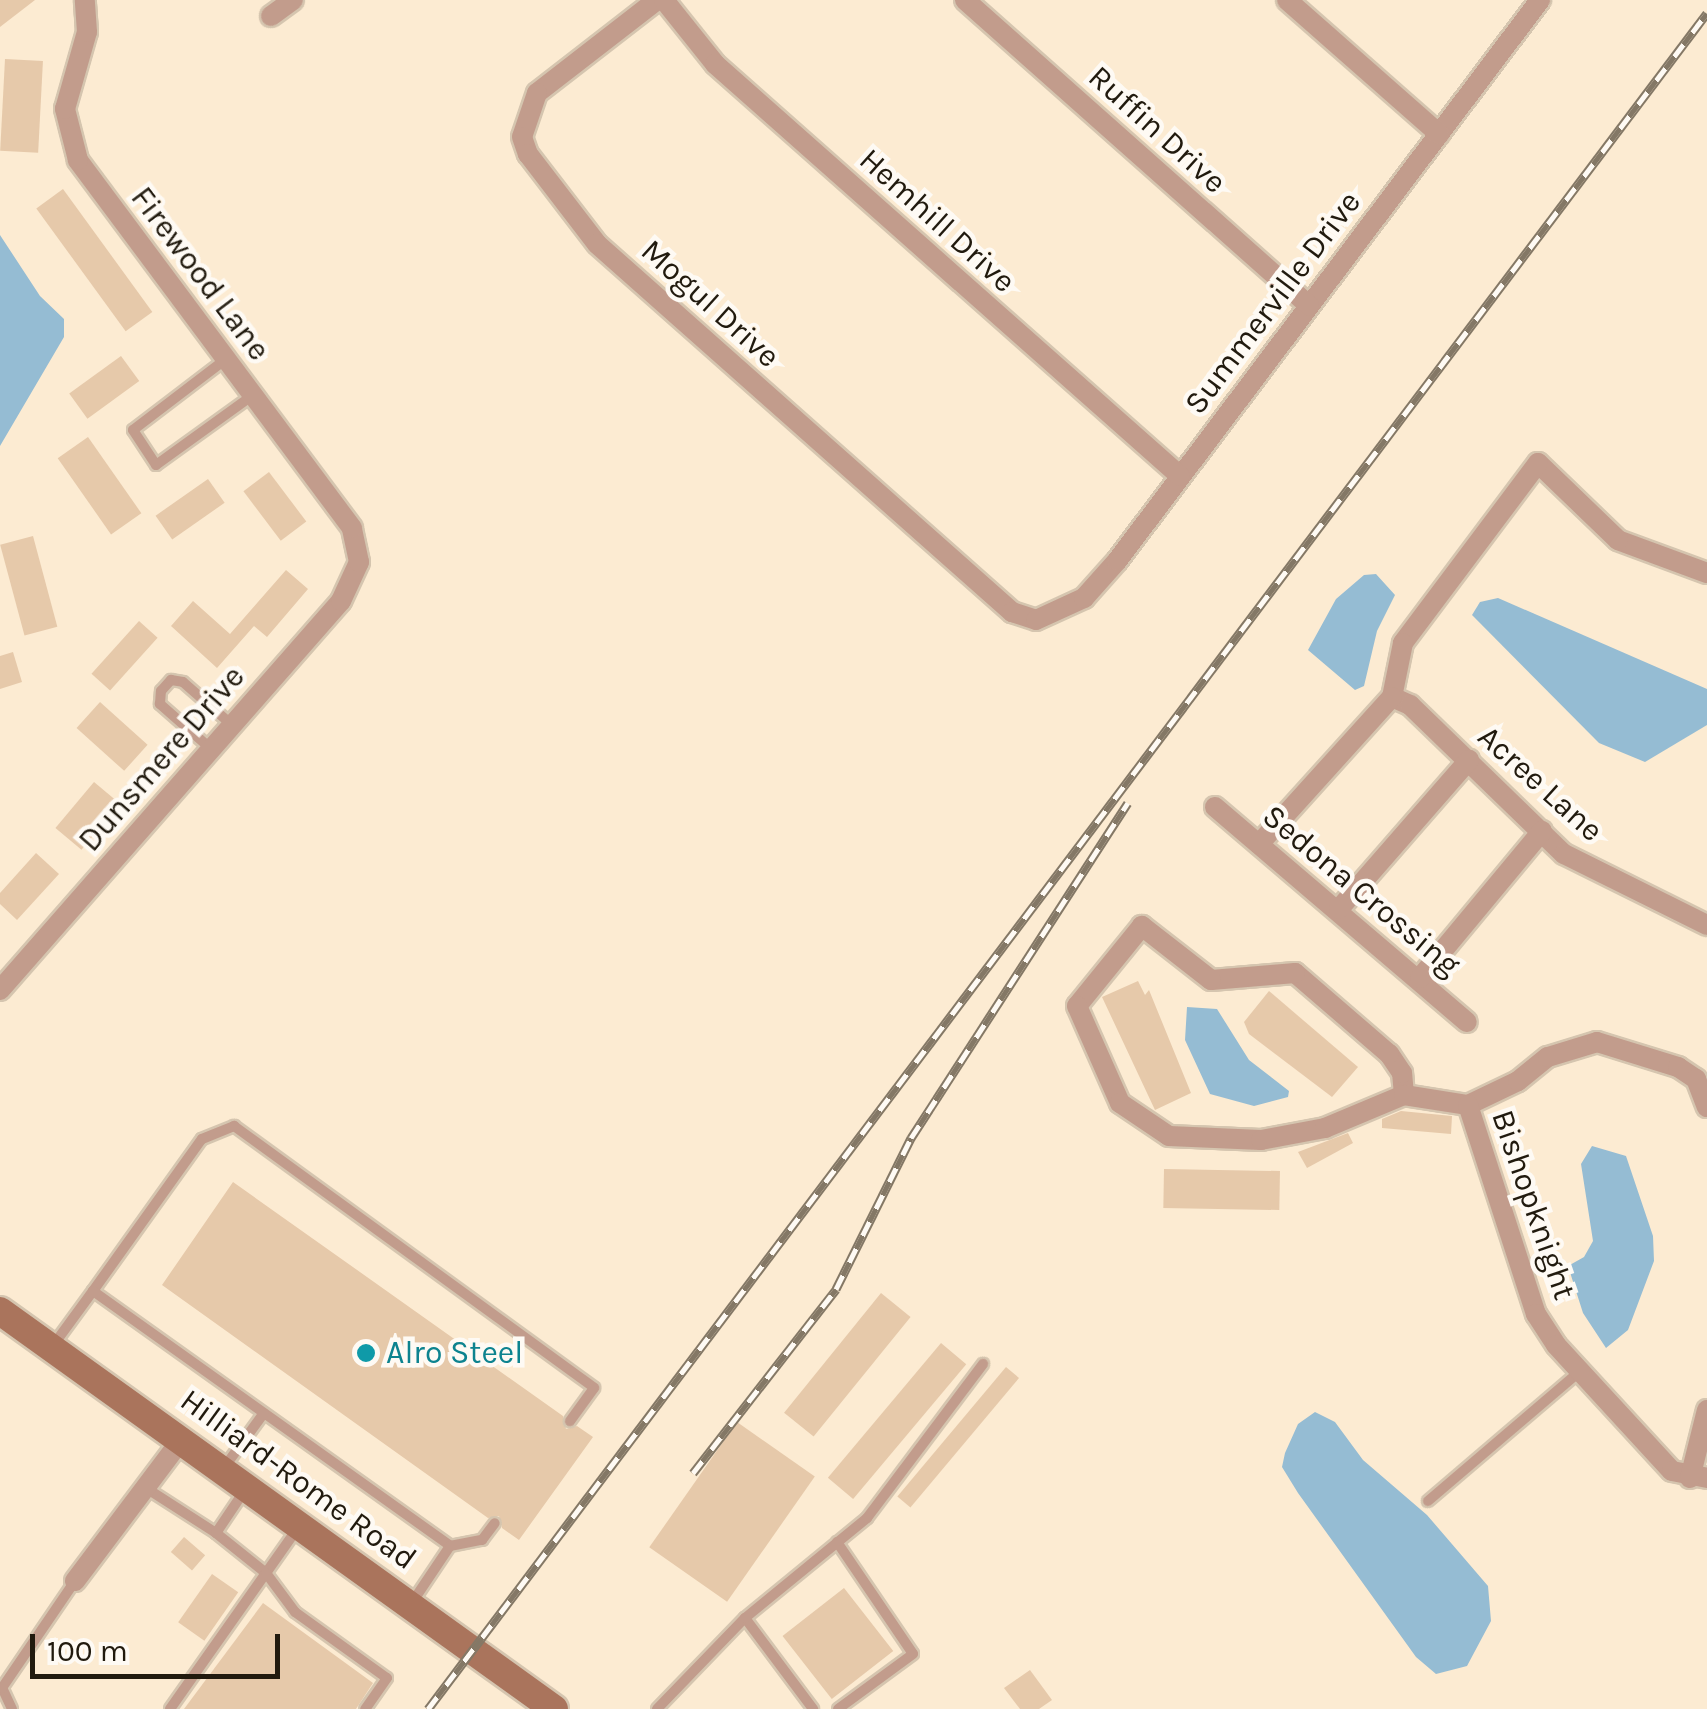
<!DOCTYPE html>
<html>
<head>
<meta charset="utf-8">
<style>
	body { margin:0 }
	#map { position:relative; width:1707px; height:1709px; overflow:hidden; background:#fcebd2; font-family:Karla,sans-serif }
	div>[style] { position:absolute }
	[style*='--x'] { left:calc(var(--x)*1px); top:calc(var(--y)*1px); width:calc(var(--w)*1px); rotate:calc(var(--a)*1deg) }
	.water>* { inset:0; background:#95bcd3 }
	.building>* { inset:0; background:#e6c9aa; transform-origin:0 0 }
	.roads { filter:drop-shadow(2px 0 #d5c5af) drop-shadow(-2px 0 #d5c5af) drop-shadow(0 2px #d5c5af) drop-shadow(0 -2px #d5c5af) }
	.lane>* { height:10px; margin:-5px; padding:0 5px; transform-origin:5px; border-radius:5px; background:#c29c8c }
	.street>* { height:20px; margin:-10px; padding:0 10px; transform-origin:10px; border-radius:10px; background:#c29c8c }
	.secondary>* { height:28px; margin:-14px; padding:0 14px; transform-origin:14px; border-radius:14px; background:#aa745c }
	.rail>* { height:9px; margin-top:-4.5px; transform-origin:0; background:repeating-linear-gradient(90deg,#fefaf4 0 15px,#847866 0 30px); box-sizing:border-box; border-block:2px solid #847866 }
	.dots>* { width:28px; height:28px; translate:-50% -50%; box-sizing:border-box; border:5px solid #fefaf4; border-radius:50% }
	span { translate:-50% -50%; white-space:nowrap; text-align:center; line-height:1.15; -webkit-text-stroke:9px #fefaf4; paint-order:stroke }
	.street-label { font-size:32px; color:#211a0e }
	.culture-label { font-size:32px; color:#0d838f }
	.left { translate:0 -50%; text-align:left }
	.scale { position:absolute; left:30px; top:1634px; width:250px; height:45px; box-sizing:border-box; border:5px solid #211a0e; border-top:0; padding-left:12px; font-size:30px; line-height:35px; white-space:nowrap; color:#211a0e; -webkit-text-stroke:8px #fefaf4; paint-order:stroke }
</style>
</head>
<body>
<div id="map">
	<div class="water">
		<div style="clip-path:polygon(0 235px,40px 296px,64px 319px,64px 337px,0 446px)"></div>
		<div style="clip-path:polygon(1376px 574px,1395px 595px,1377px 631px,1364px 686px,1355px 690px,1308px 650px,1336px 599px,1364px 575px)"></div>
		<div style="clip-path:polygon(1498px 598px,1707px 689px,1707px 725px,1645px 762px,1599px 743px,1472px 615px,1480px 602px)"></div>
		<div style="clip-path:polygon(1187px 1007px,1217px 1009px,1249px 1060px,1289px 1091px,1288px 1097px,1254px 1106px,1210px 1094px,1185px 1040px)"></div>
		<div style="clip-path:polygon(1592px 1146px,1626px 1156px,1653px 1236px,1654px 1261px,1628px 1330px,1606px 1348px,1583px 1313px,1568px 1266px,1584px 1257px,1593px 1241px,1581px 1164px)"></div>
		<div style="clip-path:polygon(1315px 1412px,1335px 1422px,1363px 1460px,1427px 1515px,1488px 1586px,1491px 1621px,1467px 1666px,1436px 1674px,1416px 1657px,1298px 1493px,1282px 1467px,1285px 1453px,1298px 1424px)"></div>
	</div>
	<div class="building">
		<div style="clip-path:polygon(0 0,35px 0,0 27px)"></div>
		<div style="left:5px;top:59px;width:38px;height:92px;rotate:3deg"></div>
		<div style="left:63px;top:189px;width:152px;height:33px;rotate:54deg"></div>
		<div style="left:121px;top:356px;width:31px;height:64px;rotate:54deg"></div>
		<div style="left:88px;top:437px;width:93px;height:37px;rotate:55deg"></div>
		<div style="left:269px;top:472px;width:62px;height:32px;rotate:53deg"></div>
		<div style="left:208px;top:479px;width:29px;height:64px;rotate:55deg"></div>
		<div style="left:33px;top:536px;width:94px;height:34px;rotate:75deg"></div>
		<div style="clip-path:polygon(286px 570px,308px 589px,267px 637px,254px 626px,217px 668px,171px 626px,193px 601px,230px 634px)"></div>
		<div style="left:139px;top:621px;width:25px;height:71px;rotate:42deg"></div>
		<div style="clip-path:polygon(13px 652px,22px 682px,0 689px,0 656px)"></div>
		<div style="left:100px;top:702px;width:64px;height:35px;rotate:42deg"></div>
		<div style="left:94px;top:782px;width:34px;height:60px;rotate:40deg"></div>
		<div style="clip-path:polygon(36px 853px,59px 874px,17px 920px,0 904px,0 893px)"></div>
		<div style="clip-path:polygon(1138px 981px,1145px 995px,1149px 990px,1191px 1093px,1155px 1110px,1102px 997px)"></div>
		<div style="clip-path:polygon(1269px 991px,1358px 1067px,1332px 1097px,1249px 1034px,1244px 1022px)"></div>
		<div style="clip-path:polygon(1401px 1111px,1452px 1116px,1451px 1134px,1382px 1128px,1382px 1119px)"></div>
		<div style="clip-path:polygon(1348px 1133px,1353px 1143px,1307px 1168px,1298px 1152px)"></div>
		<div style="left:1164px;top:1169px;width:116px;height:39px;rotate:1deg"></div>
		<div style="clip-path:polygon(233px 1182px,563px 1416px,566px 1429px,577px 1426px,593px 1437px,519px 1540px,502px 1528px,499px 1516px,488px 1518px,162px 1285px)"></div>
		<div style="left:881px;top:1293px;width:38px;height:154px;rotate:39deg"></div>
		<div style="left:941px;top:1343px;width:33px;height:176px;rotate:40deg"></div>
		<div style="left:1006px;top:1367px;width:17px;height:169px;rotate:40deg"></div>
		<div style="left:737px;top:1422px;width:95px;height:153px;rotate:35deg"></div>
		<div style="left:184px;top:1537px;width:28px;height:20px;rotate:41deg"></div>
		<div style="left:212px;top:1574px;width:32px;height:59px;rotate:35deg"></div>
		<div style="left:844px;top:1588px;width:80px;height:78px;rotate:52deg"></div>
		<div style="clip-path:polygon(263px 1603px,373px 1683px,356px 1709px,184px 1709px)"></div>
		<div style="clip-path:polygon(1030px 1670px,1052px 1700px,1039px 1709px,1020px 1709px,1004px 1688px)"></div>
	</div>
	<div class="roads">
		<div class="lane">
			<div style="--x:226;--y:359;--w:117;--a:142.6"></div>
			<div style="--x:133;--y:430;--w:42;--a:56.7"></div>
			<div style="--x:156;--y:465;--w:120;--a:-35.8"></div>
			<div style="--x:210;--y:748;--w:67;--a:-138.7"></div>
			<div style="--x:160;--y:704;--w:13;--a:-86"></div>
			<div style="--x:161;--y:691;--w:15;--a:-48"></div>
			<div style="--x:171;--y:680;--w:12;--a:9"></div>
			<div style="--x:183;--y:682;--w:64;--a:41.2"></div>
			<div style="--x:93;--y:1291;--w:187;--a:-54.4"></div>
			<div style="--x:202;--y:1139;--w:35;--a:-22"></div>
			<div style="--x:234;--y:1126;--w:445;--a:36"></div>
			<div style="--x:594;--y:1388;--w:41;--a:126"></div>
			<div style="--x:52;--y:1347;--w:69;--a:-53.8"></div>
			<div style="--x:93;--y:1291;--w:439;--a:35.5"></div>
			<div style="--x:450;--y:1546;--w:70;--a:123.9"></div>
			<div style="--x:223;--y:1469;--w:69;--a:-53.8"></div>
			<div style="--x:146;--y:1488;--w:83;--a:32.7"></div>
			<div style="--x:245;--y:1490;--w:52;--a:124"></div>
			<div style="--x:216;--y:1533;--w:64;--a:38.7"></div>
			<div style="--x:266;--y:1573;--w:54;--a:-54.8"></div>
			<div style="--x:1428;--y:1501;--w:200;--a:-40.5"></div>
			<div style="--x:837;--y:1542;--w:135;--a:55.8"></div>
			<div style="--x:913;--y:1654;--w:93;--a:143.7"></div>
			<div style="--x:450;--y:1546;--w:33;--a:-11"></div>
			<div style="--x:482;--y:1540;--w:21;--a:-53"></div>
			<div style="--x:745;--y:1618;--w:114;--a:53.2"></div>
			<div style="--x:12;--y:1709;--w:23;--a:-115"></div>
			<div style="--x:2;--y:1688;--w:130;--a:-55.7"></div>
			<div style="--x:170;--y:1709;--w:166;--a:-54.8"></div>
			<div style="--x:266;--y:1573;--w:49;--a:53.4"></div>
			<div style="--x:295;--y:1612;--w:113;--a:35.7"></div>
			<div style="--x:387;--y:1678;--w:38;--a:125"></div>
			<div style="--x:657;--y:1709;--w:127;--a:-46"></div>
			<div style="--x:745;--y:1618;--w:158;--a:-39.3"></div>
			<div style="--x:867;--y:1518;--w:193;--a:-53"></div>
		</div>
		<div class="street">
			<div style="--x:657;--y:0;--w:152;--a:142.2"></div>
			<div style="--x:537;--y:93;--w:46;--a:108.8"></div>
			<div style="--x:522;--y:137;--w:18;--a:71"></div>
			<div style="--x:528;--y:154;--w:113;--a:52.5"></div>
			<div style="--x:597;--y:244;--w:555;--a:41.56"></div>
			<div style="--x:1012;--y:612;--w:25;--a:18"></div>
			<div style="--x:1036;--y:620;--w:53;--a:-24.6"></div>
			<div style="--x:1084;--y:598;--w:50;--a:-48.3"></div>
			<div style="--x:1117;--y:561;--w:703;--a:-52.98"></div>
			<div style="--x:664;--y:0;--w:82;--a:51.4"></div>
			<div style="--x:715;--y:64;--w:621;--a:41.54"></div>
			<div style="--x:965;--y:0;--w:460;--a:41.6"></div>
			<div style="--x:1287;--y:0;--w:203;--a:41.4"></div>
			<div style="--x:271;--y:16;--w:27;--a:-36"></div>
			<div style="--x:1707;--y:573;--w:95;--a:-159.7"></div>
			<div style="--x:1618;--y:540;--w:111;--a:-136.1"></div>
			<div style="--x:1538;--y:463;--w:225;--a:126.9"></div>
			<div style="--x:1403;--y:643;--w:55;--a:101.5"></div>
			<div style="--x:1392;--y:697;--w:20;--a:24"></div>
			<div style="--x:1410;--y:705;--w:214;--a:44.1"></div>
			<div style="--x:1564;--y:854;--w:160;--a:26.4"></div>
			<div style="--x:1215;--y:807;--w:331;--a:40.5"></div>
			<div style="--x:1259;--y:844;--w:198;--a:-47.9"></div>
			<div style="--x:1339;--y:909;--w:198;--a:-48.9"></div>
			<div style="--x:1420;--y:978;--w:191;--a:-50.3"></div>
			<div style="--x:0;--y:990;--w:517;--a:-48.76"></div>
			<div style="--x:341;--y:601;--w:43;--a:-65.2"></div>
			<div style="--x:359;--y:562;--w:35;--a:-102"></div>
			<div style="--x:352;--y:528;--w:459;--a:-126.7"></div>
			<div style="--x:78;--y:160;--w:53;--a:-104.3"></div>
			<div style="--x:65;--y:109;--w:80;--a:-74.1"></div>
			<div style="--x:87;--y:32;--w:32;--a:-94"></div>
			<div style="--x:1404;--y:1095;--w:22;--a:-95"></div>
			<div style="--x:1402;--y:1073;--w:23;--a:-124"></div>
			<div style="--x:1389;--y:1054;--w:124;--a:-139.2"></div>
			<div style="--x:1295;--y:973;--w:84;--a:175.2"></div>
			<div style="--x:1211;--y:980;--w:88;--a:-142"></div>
			<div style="--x:1142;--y:926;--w:103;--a:129.1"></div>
			<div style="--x:1077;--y:1006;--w:106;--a:66.1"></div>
			<div style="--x:1120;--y:1103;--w:59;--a:34"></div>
			<div style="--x:1169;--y:1136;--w:92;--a:2.5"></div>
			<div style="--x:1261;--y:1140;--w:65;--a:-10.6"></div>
			<div style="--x:1325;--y:1128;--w:86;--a:-22.7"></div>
			<div style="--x:1404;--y:1095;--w:65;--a:8.9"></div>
			<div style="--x:1468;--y:1105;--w:55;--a:-25.6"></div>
			<div style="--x:1518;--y:1081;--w:38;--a:-39"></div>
			<div style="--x:1548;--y:1057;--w:51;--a:-17"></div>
			<div style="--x:1597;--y:1042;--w:85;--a:17.2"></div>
			<div style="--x:1678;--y:1067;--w:22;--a:34"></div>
			<div style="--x:1696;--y:1079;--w:30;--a:69"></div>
			<div style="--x:1468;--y:1105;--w:220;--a:72"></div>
			<div style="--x:1536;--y:1314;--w:37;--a:57"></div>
			<div style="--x:1556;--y:1345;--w:171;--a:47.4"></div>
			<div style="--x:1672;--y:1471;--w:36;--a:11"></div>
			<div style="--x:1690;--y:1478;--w:70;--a:-76"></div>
			<div style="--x:75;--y:1581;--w:178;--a:-53"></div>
		</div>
		<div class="secondary">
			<div style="--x:0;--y:1311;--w:682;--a:35.69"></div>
		</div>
	</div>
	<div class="rail">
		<div style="--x:693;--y:1473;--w:233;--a:-52.1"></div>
		<div style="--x:836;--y:1289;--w:169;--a:-63.6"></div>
		<div style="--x:911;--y:1138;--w:399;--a:-57.1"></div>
		<div style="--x:428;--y:1709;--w:2124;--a:-52.98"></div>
	</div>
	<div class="dots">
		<div style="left:366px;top:1353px;background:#0f9aa8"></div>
	</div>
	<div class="street-label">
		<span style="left:1157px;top:130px;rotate:42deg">Ruffin Drive</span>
		<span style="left:937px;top:221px;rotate:42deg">Hemhill Drive</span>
		<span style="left:200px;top:274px;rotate:53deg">Firewood Lane</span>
		<span style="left:1273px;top:303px;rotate:-53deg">Summerville Drive</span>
		<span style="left:710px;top:304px;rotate:42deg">Mogul Drive</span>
		<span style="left:162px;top:759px;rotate:-49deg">Dunsmere Drive</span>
		<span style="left:1540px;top:784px;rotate:42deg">Acree Lane</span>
		<span style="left:1361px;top:891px;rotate:40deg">Sedona Crossing</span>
		<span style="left:1533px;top:1205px;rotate:71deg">Bishopknight</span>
		<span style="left:298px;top:1480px;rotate:36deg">Hilliard-Rome Road</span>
	</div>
	<div class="culture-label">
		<span class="left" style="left:386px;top:1353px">Alro Steel</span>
	</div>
	<div class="scale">100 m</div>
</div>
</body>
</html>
